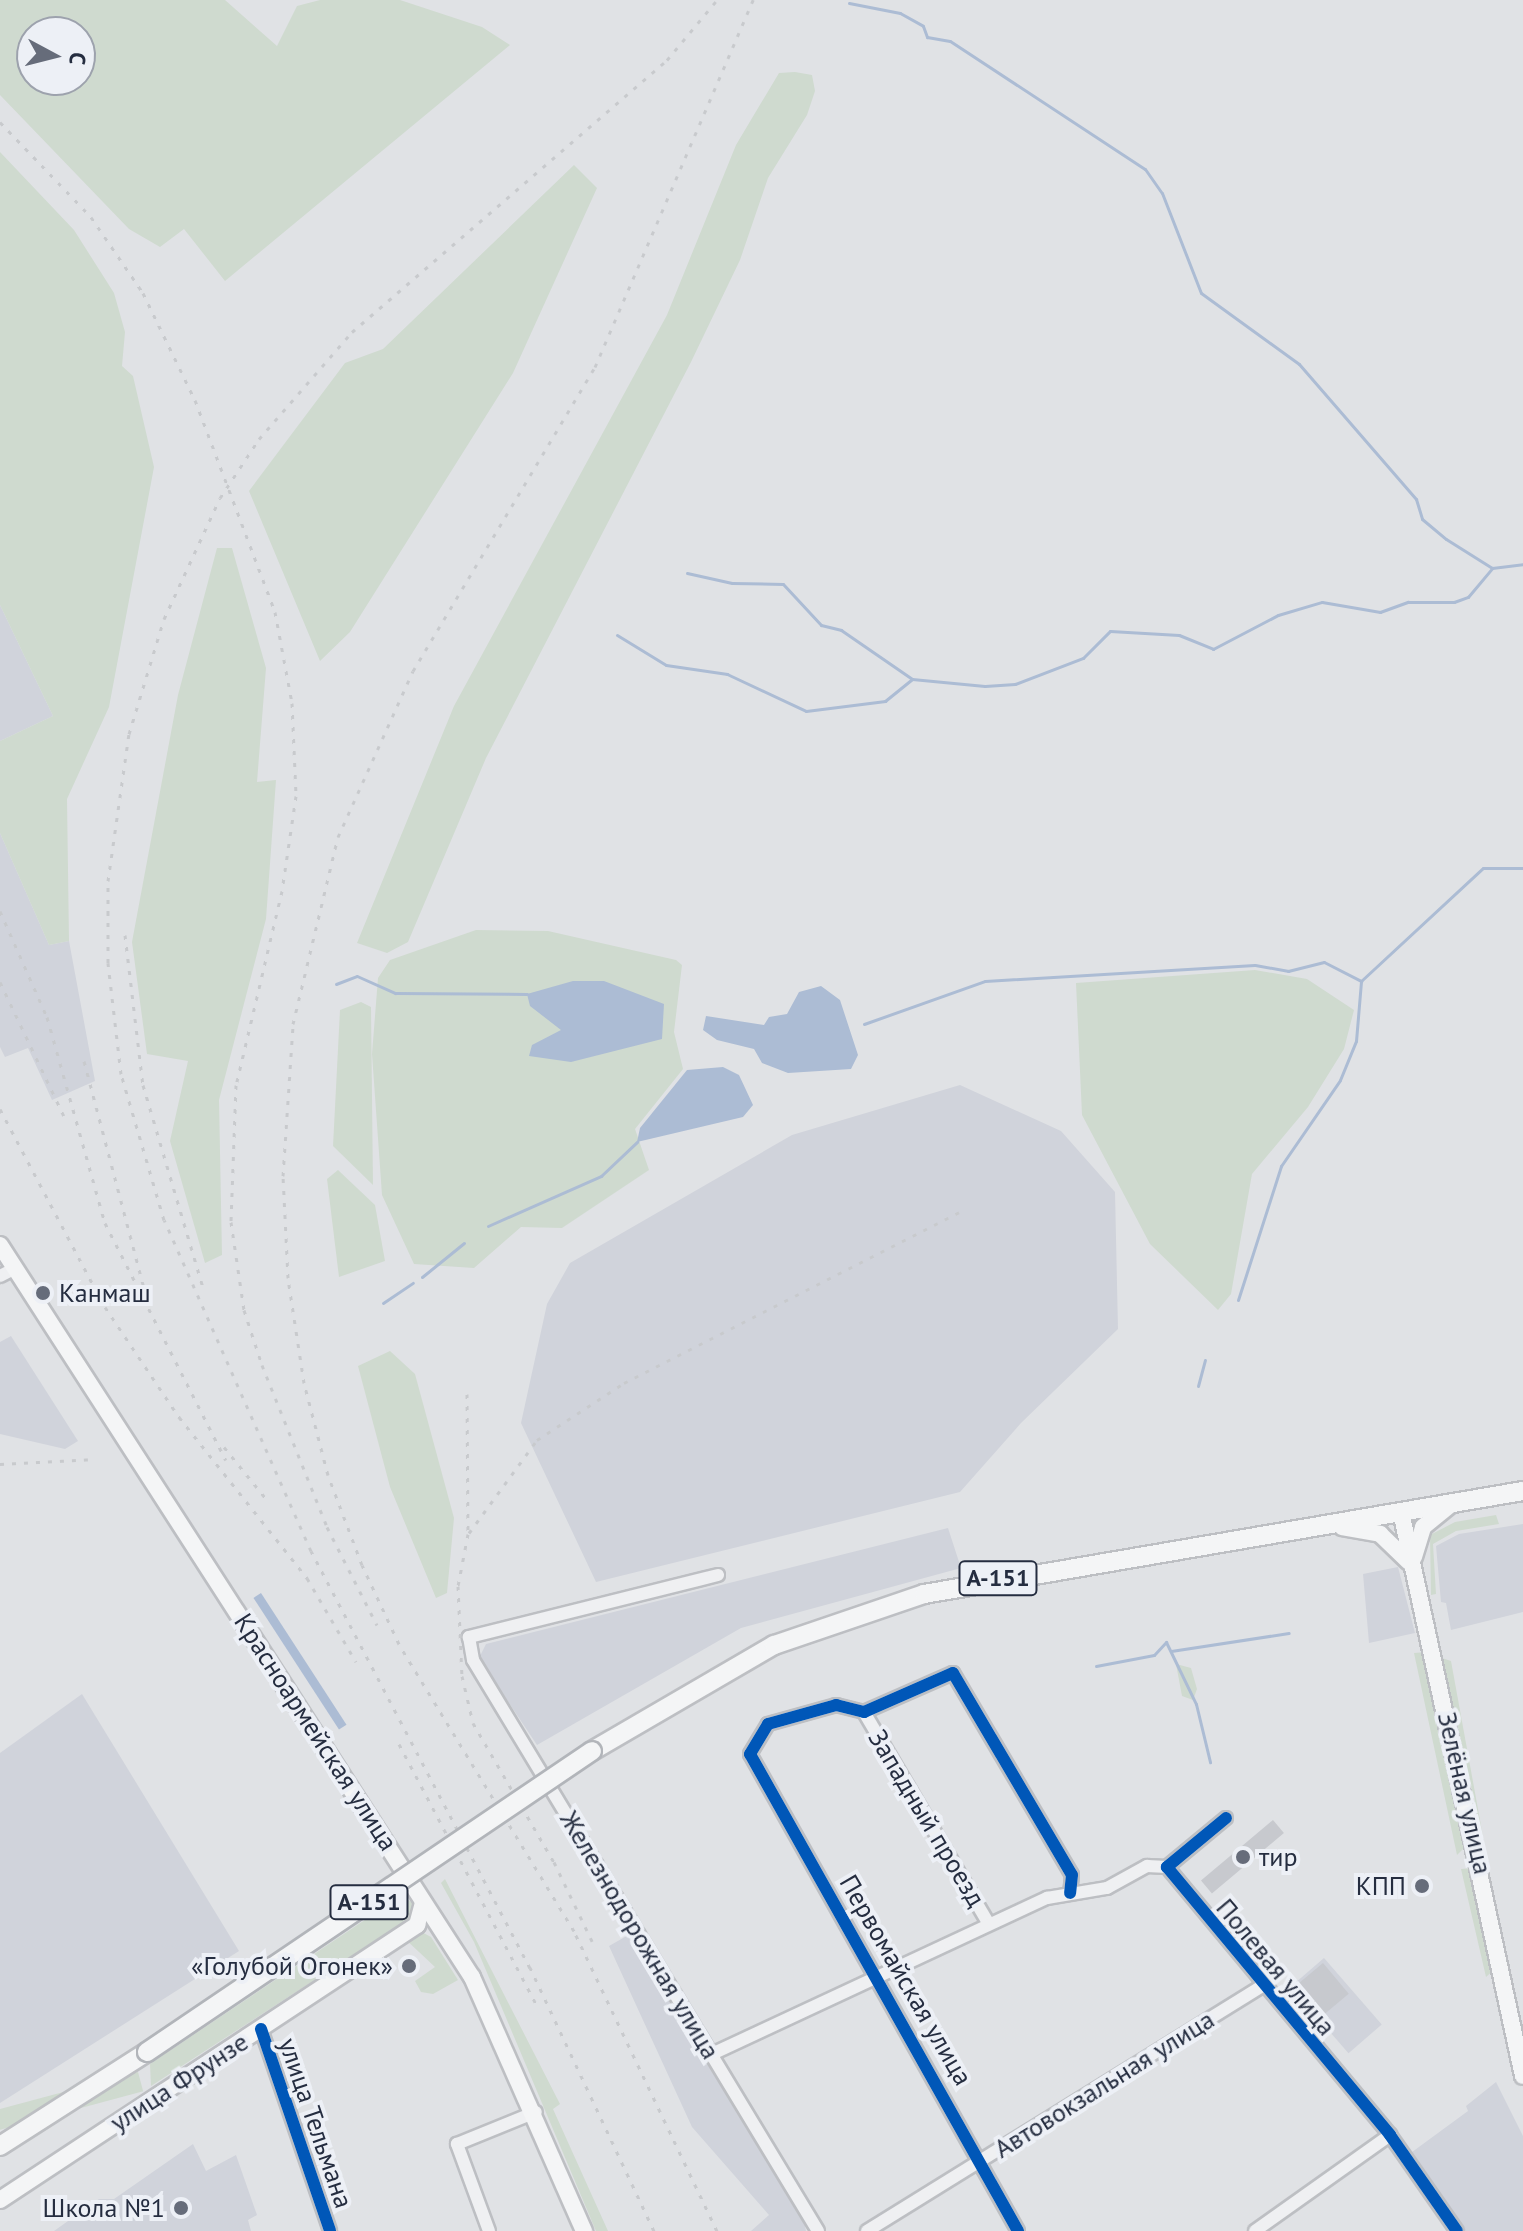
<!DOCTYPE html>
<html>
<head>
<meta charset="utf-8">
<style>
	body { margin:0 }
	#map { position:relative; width:1523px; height:2231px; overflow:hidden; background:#e0e2e5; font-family:"PT Sans",sans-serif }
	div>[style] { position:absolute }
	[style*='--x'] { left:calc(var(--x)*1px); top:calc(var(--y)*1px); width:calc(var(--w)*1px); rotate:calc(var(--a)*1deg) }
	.built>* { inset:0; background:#d0d3db; transform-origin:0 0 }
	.green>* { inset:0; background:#cfdacf; transform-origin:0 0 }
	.water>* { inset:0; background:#acbcd4; transform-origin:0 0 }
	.stream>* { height:3px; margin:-1.5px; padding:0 1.5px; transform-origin:1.5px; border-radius:1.5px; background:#acbcd4 }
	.building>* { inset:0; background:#c7c9ce; transform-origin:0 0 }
	.roads { filter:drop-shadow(2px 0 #bdbfc3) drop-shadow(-2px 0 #bdbfc3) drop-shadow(0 2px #bdbfc3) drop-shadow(0 -2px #bdbfc3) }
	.minor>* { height:12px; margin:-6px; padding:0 6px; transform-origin:6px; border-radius:6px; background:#eff0f2 }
	.major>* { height:16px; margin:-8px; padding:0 8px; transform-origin:8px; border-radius:8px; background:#f4f5f6 }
	.highway>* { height:18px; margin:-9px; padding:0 9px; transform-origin:9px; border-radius:9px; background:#f4f5f6 }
	.rail>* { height:3px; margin-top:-1.5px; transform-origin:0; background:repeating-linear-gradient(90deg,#c8cacd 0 4px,transparent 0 12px) }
	.bridges { filter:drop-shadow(2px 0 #b2b5ba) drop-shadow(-2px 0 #b2b5ba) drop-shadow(0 2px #b2b5ba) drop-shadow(0 -2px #b2b5ba) }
	.highway-bridge>* { height:18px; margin:-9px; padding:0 9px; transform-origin:9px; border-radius:9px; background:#f4f5f6 }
	.cycleway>* { height:12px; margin:-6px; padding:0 6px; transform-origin:6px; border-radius:6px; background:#0057b8 }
	.dots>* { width:22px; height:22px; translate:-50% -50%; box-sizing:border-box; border:4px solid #edf0f6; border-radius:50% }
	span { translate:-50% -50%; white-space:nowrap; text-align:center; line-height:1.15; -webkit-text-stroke:8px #edf0f6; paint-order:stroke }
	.shield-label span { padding:2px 6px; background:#edf0f6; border:2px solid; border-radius:6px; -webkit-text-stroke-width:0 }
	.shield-label { font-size:24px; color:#252d40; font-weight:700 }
	.poi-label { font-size:26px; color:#252d40 }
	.left { translate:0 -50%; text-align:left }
	.right { translate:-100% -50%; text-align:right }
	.street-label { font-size:26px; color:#252d40 }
	.north { position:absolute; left:16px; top:16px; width:80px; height:80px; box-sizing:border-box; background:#edf0f6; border:2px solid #9da2ad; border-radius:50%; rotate:97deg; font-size:22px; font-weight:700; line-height:32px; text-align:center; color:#252d40 }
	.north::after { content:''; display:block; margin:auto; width:28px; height:36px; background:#666c7a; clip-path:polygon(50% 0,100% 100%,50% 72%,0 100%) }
</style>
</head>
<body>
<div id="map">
	<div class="built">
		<div style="clip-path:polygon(0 605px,53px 716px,0 741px)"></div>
		<div style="clip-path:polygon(0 833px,49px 945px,69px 941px,95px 1081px,52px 1100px,28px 1048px,5px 1057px,0 1047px)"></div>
		<div style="clip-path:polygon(960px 1085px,1061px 1131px,1115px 1192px,1118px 1329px,1021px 1423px,960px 1492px,596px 1582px,521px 1423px,547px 1304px,570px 1263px,792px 1135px)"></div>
		<div style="clip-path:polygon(11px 1336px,78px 1441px,65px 1449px,0 1434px,0 1342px)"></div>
		<div style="clip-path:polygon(1523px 1524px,1523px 1612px,1451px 1630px,1446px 1603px,1441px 1602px,1436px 1546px,1459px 1534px)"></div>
		<div style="clip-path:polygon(948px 1528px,961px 1568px,741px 1628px,537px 1745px,479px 1658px,486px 1644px)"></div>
		<div style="clip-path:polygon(1398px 1567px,1415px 1633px,1369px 1643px,1363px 1574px)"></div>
		<div style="clip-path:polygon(82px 1694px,239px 1951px,0 2103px,0 1753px)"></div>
		<div style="clip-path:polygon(632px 1933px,803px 2215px,806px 2231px,751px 2231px,769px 2215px,692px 2127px,609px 1946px)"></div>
		<div style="left:1324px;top:1958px;width:88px;height:44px;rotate:49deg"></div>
		<div style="clip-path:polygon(1496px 2082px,1523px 2136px,1523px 2231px,1463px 2231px,1408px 2155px,1468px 2111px,1466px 2106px)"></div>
		<div style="clip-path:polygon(193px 2144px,206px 2171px,236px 2155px,257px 2215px,248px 2220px,251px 2231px,54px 2231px,99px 2199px,114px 2199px)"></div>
	</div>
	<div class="green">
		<div style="clip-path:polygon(evenodd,0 0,225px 0,277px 46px,297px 6px,320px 0,400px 0,482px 27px,510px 45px,225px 281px,184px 229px,160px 247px,129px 229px,0 95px,0 0,80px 32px,80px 80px,32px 80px,32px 32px,80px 32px)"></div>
		<div style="clip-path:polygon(795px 72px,812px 75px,815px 91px,807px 115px,768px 178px,740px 260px,691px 362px,486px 758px,408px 942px,387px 953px,357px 943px,454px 706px,667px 315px,736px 145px,779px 73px)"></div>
		<div style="clip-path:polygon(0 152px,74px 230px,114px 293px,125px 332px,122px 366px,133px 376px,154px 467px,109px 707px,67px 799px,69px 941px,49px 945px,0 833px,0 741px,53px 716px,0 605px)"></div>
		<div style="clip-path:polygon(574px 165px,597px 188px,513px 373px,350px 632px,320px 661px,249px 491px,345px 363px,383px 349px)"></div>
		<div style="clip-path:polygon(217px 548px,232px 548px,266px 668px,257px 782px,276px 780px,266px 919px,219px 1100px,222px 1255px,205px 1263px,170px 1141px,188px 1061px,147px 1054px,132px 942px,178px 695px)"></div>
		<div style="clip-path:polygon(476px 930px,548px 931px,676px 960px,682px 965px,674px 1032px,683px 1069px,635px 1129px,649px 1170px,562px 1228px,521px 1227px,474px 1268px,414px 1264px,382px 1195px,372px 1054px,378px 978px,390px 960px)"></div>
		<div style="clip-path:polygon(1255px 970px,1307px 979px,1354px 1010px,1344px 1049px,1308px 1107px,1252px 1174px,1231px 1294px,1218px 1310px,1150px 1244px,1082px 1115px,1076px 983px)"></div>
		<div style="clip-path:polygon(361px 1002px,371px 1007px,373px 1185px,333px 1146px,340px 1010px)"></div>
		<div style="clip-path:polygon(338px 1170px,375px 1205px,385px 1261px,339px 1277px,327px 1179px)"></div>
		<div style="clip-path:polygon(390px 1351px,415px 1374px,454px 1518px,447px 1593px,436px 1598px,390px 1487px,358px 1366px)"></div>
		<div style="clip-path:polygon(1496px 1515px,1499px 1524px,1456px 1531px,1433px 1544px,1436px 1594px,1431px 1595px,1430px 1535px,1455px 1522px)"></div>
		<div style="clip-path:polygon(1427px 1652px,1454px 1764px,1447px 1766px,1451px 1788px,1458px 1787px,1470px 1842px,1457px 1855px,1414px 1653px)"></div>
		<div style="clip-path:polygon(1442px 1658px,1451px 1661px,1486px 1853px)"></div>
		<div style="clip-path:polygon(1176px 1664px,1191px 1668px,1197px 1689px,1193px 1700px,1182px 1696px)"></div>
		<div style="clip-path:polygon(1474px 1868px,1496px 1968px,1486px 1977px,1461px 1869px)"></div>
		<div style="clip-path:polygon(445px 1879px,560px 2104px,553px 2109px,608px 2231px,596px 2231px,474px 1942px,441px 1883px)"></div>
		<div style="clip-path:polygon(402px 1895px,416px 1906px,410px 1918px,151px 2086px,150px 2064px)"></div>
		<div style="clip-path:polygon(418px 1930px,431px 1937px,458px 1980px,433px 1994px,421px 1992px,415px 1981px,435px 1967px,403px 1937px)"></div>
		<div style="left:138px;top:2072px;width:20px;height:166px;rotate:75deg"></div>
	</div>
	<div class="water">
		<div style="clip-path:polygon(573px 981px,604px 981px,664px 1004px,662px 1039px,571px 1062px,529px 1056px,532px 1045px,561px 1030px,530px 1006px,527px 994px)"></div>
		<div style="clip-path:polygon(821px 986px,840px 1000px,858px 1055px,851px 1069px,788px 1073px,762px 1063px,754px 1049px,717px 1040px,703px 1030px,706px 1016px,764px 1025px,769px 1017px,787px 1014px,799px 992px)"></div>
		<div style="clip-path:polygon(723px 1067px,739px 1075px,753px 1105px,743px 1117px,637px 1142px,640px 1128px,687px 1070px)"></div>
		<div style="left:261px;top:1593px;width:157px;height:9px;rotate:57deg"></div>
	</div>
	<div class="stream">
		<div style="--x:849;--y:3;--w:52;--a:11.1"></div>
		<div style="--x:900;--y:13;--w:26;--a:29"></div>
		<div style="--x:923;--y:26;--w:12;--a:70"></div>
		<div style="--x:927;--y:37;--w:23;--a:10"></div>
		<div style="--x:950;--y:41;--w:233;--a:33.3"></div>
		<div style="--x:1145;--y:169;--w:29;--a:55"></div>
		<div style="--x:1162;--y:193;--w:107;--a:68.7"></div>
		<div style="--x:1201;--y:293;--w:121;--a:35.9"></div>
		<div style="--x:1299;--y:364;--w:179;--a:49.1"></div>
		<div style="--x:1416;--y:499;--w:21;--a:73"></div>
		<div style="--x:1422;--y:519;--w:31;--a:40"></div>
		<div style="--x:1446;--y:539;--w:54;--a:32.2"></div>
		<div style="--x:1492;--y:568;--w:31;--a:-7"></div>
		<div style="--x:687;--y:573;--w:46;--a:12.5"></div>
		<div style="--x:732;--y:583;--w:51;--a:1.1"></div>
		<div style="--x:783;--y:584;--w:56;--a:47.2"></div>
		<div style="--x:821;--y:625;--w:21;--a:14"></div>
		<div style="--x:841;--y:630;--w:86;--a:34.6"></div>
		<div style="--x:912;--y:679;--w:73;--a:5.5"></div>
		<div style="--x:985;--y:686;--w:30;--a:-4"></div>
		<div style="--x:1015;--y:684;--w:73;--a:-20.9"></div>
		<div style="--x:1083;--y:658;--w:38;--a:-45"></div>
		<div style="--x:1110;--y:631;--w:69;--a:3.3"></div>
		<div style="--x:1179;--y:635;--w:37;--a:22"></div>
		<div style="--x:1213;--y:649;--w:73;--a:-27.6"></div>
		<div style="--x:1278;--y:615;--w:46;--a:-16.5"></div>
		<div style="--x:1322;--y:602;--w:59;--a:9.8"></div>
		<div style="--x:1380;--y:612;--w:30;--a:-20"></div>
		<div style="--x:1408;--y:602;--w:46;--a:0"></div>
		<div style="--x:1454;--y:602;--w:15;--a:-20"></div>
		<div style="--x:1468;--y:597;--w:38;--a:-50"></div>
		<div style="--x:617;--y:635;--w:57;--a:31.5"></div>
		<div style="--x:666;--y:665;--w:62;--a:8.4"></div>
		<div style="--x:727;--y:674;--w:87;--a:25.1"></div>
		<div style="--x:806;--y:711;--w:80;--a:-7.2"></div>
		<div style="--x:885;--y:701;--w:35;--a:-39"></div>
		<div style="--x:336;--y:984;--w:22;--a:-21"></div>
		<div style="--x:357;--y:976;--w:42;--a:24.1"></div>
		<div style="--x:395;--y:993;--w:132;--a:0.4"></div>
		<div style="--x:864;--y:1024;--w:128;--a:-19.6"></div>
		<div style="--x:985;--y:981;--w:270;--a:-3.4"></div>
		<div style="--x:1255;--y:965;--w:34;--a:10"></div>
		<div style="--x:1288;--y:971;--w:37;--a:-14"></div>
		<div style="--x:1324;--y:962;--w:42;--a:27.2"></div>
		<div style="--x:1361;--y:981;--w:166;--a:-42.8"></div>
		<div style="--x:1483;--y:868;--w:40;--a:0"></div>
		<div style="--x:488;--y:1226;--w:124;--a:-23.9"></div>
		<div style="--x:601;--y:1176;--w:50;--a:-43.4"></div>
		<div style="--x:422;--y:1277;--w:54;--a:-39"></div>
		<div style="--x:1238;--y:1300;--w:141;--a:-72.2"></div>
		<div style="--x:1281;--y:1166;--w:104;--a:-55.5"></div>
		<div style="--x:1340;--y:1080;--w:42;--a:-67.7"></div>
		<div style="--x:1356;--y:1041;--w:60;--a:-85.2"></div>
		<div style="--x:383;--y:1303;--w:36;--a:-34"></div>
		<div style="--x:1198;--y:1386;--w:27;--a:-75"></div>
		<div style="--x:1171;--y:1651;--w:119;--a:-8.7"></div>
		<div style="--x:1096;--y:1666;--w:59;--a:-10.7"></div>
		<div style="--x:1154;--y:1655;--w:18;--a:-47"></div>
		<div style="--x:1166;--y:1642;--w:69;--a:64.2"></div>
		<div style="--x:1196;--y:1704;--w:60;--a:76.4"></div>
	</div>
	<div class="building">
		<div style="left:1273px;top:1820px;width:17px;height:94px;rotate:50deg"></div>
		<div style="left:1323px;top:1963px;width:40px;height:37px;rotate:50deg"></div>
	</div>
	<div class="roads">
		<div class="minor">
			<div style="--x:0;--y:1276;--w:16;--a:-27"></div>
			<div style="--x:718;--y:1575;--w:257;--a:166"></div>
			<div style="--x:469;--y:1637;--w:23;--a:80"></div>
			<div style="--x:473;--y:1660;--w:667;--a:58.86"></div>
			<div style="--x:864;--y:1712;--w:246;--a:59.5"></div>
			<div style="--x:1226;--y:1818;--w:77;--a:140.3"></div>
			<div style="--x:1167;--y:1867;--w:349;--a:50.2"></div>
			<div style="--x:1390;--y:2135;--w:117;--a:55.1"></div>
			<div style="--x:261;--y:2029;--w:213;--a:71.1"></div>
			<div style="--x:712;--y:2054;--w:370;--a:-25"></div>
			<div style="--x:1047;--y:1898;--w:61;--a:-9.5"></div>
			<div style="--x:1107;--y:1888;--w:46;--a:-28.8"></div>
			<div style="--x:1147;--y:1866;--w:20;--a:3"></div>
			<div style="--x:489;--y:2231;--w:93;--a:-110.2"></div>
			<div style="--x:457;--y:2144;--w:85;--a:-22.1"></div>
			<div style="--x:867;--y:2231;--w:463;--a:-31.8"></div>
			<div style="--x:1018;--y:2231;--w:547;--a:-119.33"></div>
			<div style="--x:750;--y:1754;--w:35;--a:-59"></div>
			<div style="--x:768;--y:1724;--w:71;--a:-15.6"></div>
			<div style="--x:836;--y:1705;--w:29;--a:14"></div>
			<div style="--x:864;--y:1712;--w:97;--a:-23.7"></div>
			<div style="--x:953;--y:1673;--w:234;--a:59.5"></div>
			<div style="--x:1072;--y:1875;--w:18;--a:96"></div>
			<div style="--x:1255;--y:2231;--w:166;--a:-35.4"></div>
		</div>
		<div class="major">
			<div style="--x:0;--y:1245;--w:871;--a:57.19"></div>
			<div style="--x:472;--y:1977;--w:278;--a:66.2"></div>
			<div style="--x:1401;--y:1512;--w:577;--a:77.79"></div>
			<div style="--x:1342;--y:1527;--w:39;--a:10"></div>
			<div style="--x:1380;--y:1534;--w:40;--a:44"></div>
			<div style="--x:1414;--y:1557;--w:31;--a:-73"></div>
			<div style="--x:1423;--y:1527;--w:36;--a:-39"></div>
			<div style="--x:0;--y:2200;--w:500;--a:-33.4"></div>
			<div style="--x:417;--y:1925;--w:23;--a:-75"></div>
		</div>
		<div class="highway">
			<div style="--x:592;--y:1751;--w:211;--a:-30.2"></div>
			<div style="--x:774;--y:1645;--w:158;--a:-18.8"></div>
			<div style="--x:924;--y:1594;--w:608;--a:-9.76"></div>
			<div style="--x:0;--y:2146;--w:174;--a:-32.6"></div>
		</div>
	</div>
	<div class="rail">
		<div style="--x:0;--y:122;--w:132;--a:46.2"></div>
		<div style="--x:91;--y:217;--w:92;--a:55.6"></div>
		<div style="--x:143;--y:293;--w:119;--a:64.1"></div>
		<div style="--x:195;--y:400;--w:227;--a:69.3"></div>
		<div style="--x:275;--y:612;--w:93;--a:79.4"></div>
		<div style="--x:292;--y:703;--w:93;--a:87.5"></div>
		<div style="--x:296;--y:796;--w:96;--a:98.4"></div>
		<div style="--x:282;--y:891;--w:199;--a:103.3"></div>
		<div style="--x:236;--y:1085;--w:137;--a:92.1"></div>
		<div style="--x:231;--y:1222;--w:89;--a:81.6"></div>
		<div style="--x:244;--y:1310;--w:58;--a:71.9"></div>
		<div style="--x:262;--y:1365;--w:175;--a:68.1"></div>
		<div style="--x:327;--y:1527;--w:110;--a:63"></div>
		<div style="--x:0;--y:911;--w:116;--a:66.1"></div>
		<div style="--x:47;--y:1017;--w:214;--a:74.3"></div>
		<div style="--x:105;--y:1223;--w:266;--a:63"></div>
		<div style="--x:125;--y:935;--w:151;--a:83.2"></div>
		<div style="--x:143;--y:1085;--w:212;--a:73.5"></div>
		<div style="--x:0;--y:982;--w:148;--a:64.5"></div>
		<div style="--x:84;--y:1061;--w:232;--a:75.2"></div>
		<div style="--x:0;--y:1109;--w:224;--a:62.1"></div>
		<div style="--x:105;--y:1307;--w:133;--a:56.1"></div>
		<div style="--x:179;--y:1417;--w:206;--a:51.5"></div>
		<div style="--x:307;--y:1578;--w:97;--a:59.7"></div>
		<div style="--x:467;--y:1394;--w:140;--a:89.6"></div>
		<div style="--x:468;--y:1534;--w:53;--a:100.9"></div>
		<div style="--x:458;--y:1586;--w:90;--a:87.5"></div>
		<div style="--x:462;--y:1676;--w:48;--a:76.8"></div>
		<div style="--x:473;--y:1723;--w:161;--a:59.8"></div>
		<div style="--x:554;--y:1862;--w:88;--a:64.3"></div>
		<div style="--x:224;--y:1447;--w:68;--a:50.9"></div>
		<div style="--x:0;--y:1464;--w:96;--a:-3"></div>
		<div style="--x:469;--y:1533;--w:115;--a:-53.8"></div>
		<div style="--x:537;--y:1440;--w:104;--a:-33.2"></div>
		<div style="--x:624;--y:1383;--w:381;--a:-27"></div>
		<div style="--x:399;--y:1744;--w:296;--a:62.2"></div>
		<div style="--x:654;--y:2231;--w:291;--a:-115.2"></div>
		<div style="--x:530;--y:1968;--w:471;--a:-117.7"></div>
		<div style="--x:311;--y:1551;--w:362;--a:-113.9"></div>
		<div style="--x:164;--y:1220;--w:152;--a:-106.4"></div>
		<div style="--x:121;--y:1074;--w:112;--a:-96.7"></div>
		<div style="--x:108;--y:963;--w:82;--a:-90"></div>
		<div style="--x:108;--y:881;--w:148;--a:-81.9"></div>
		<div style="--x:129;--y:734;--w:120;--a:-73.1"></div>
		<div style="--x:164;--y:619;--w:133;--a:-65.2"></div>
		<div style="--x:220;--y:498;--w:71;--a:-56.5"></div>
		<div style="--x:259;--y:439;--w:142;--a:-49"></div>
		<div style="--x:352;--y:332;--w:416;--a:-40.8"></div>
		<div style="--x:667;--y:60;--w:78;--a:-50.2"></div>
		<div style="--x:717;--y:2231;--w:332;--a:-115.5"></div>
		<div style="--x:574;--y:1931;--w:336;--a:-121.4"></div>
		<div style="--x:399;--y:1644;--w:87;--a:-115.1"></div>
		<div style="--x:362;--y:1565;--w:96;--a:-110.7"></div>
		<div style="--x:328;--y:1475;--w:95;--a:-104.6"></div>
		<div style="--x:304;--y:1383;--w:106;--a:-98.7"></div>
		<div style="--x:288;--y:1278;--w:102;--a:-92.8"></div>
		<div style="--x:283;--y:1176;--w:152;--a:-86.2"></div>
		<div style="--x:293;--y:1024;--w:192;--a:-76.5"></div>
		<div style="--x:338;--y:837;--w:182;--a:-65.7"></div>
		<div style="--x:413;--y:671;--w:354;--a:-59.1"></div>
		<div style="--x:595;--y:367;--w:400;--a:-66.7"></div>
	</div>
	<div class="bridges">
		<div class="highway-bridge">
			<div style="--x:147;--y:2052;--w:537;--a:-34.07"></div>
		</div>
	</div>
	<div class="cycleway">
		<div style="--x:1226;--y:1818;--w:77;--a:140.3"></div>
		<div style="--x:1167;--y:1867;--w:349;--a:50.2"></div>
		<div style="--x:1390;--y:2135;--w:117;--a:55.1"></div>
		<div style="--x:261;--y:2029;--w:213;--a:71.1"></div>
		<div style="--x:1018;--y:2231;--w:547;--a:-119.33"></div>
		<div style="--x:750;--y:1754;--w:35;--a:-59"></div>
		<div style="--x:768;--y:1724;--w:71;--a:-15.6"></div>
		<div style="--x:836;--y:1705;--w:29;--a:14"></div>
		<div style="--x:864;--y:1712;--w:97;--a:-23.7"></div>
		<div style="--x:953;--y:1673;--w:234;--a:59.5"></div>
		<div style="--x:1072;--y:1875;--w:18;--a:96"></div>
	</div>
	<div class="dots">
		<div style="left:43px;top:1293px;background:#666c7a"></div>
		<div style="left:1243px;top:1857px;background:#666c7a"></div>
		<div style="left:1422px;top:1886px;background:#666c7a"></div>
		<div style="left:409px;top:1966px;background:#666c7a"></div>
		<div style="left:181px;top:2208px;background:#666c7a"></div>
	</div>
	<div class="shield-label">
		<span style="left:998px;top:1578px">А-151</span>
		<span style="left:369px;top:1902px">А-151</span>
	</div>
	<div class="poi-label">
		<span class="left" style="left:59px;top:1293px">Канмаш</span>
		<span class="left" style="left:1259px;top:1857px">тир</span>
		<span class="right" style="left:1406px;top:1886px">КПП</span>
		<span class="right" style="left:393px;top:1966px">«Голубой Огонек»</span>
		<span class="right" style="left:165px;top:2208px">Школа №1</span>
	</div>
	<div class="street-label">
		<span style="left:316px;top:1732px;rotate:57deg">Красноармейская улица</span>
		<span style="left:1465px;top:1793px;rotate:77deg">Зелёная улица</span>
		<span style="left:927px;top:1818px;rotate:59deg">Западный проезд</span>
		<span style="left:640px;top:1935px;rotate:59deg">Железнодорожная улица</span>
		<span style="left:1276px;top:1967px;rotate:50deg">Полевая улица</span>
		<span style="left:906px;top:1980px;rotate:60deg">Первомайская улица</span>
		<span style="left:179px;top:2082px;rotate:-33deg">улица Фрунзе</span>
		<span style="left:1104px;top:2084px;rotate:-32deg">Автовокзальная улица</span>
		<span style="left:316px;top:2123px;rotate:71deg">улица Тельмана</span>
	</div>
	<div class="north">С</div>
</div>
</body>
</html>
